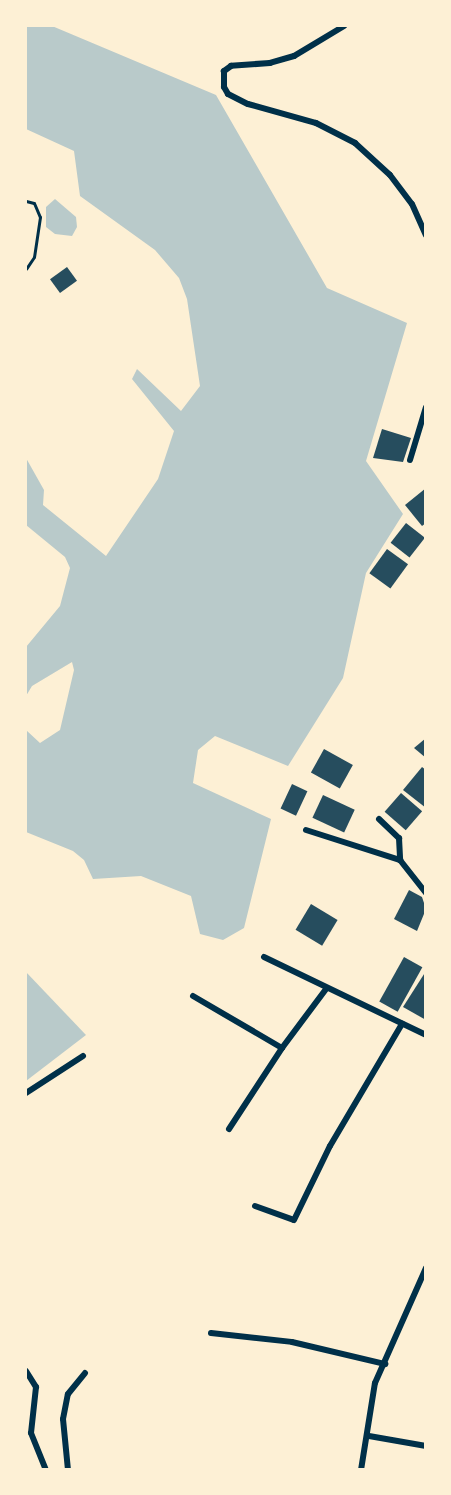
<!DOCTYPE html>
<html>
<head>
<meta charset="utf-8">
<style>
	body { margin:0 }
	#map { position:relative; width:451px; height:1495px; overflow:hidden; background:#fdf0d5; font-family:"Roboto Serif",serif }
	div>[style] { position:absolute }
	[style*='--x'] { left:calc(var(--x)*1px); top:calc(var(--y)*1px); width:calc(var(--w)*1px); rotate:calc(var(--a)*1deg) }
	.green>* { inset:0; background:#b9caca }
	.building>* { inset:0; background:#264d5e; transform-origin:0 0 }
	.path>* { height:3px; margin:-1.5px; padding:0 1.5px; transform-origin:1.5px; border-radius:1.5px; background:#003049 }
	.minor>* { height:6px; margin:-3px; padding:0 3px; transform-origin:3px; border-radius:3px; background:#003049 }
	span { translate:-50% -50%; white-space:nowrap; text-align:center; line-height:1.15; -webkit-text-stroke:6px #fdf0d5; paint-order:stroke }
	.frame { position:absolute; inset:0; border:27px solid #fdf0d5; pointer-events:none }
</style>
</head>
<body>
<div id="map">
	<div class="green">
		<div style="clip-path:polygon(26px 26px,52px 26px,216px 95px,327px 288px,407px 323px,366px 461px,403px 514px,366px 573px,343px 678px,288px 766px,215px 736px,198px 750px,193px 783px,271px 819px,244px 928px,223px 940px,200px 934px,191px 896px,141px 876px,93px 879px,84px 860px,73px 851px,26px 832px,26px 730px,40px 743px,60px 730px,74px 670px,72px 662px,32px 686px,26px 696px,26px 647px,60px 606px,70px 568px,65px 557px,26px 525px,26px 458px,44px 490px,43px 505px,106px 556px,158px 479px,174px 431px,132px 379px,137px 369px,181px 411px,200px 386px,187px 299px,179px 278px,155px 250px,80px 196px,74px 151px,26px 129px)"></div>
		<div style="clip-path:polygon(55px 199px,76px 217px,77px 227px,72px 236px,55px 234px,46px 227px,46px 207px)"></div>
		<div style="clip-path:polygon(26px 972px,86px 1035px,26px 1081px)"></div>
	</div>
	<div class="building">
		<div style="left:67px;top:267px;width:17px;height:21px;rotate:54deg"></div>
		<div style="clip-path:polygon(382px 429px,411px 438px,403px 462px,373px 458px)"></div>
		<div style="clip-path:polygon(426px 488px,426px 523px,422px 526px,405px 505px)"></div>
		<div style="left:406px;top:523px;width:24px;height:25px;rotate:38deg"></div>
		<div style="left:387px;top:549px;width:26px;height:30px;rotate:36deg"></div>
		<div style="clip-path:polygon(426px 738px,426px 758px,414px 748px)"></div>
		<div style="left:324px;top:749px;width:33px;height:27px;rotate:29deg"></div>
		<div style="clip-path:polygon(422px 767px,426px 770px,426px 808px,403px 790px)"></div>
		<div style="left:292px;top:784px;width:17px;height:27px;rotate:25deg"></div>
		<div style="left:401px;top:793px;width:28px;height:25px;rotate:41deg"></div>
		<div style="left:323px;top:795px;width:35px;height:25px;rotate:25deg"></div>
		<div style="clip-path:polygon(409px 890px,422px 897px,426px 909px,417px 931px,394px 919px)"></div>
		<div style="left:311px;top:904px;width:31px;height:30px;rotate:31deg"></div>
		<div style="left:404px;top:957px;width:21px;height:51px;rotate:29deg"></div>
		<div style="clip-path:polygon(426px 971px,426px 1020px,403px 1007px)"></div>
	</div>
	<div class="path">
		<div style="--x:26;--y:201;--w:8;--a:14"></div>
		<div style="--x:34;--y:203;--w:15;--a:67"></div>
		<div style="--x:40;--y:217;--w:40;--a:98.5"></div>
		<div style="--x:34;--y:257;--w:14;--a:124"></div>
	</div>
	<div class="minor">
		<div style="--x:344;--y:26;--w:58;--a:149"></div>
		<div style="--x:294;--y:56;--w:25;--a:164"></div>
		<div style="--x:270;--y:63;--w:39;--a:176"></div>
		<div style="--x:231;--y:66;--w:9;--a:144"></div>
		<div style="--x:224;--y:71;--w:16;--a:90"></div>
		<div style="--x:224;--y:87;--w:8;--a:60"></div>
		<div style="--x:228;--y:94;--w:22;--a:27"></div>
		<div style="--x:248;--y:104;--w:71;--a:15.6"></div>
		<div style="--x:316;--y:123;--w:44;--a:27.1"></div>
		<div style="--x:355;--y:143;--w:47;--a:42.4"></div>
		<div style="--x:390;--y:175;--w:36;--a:53"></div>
		<div style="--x:412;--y:204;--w:34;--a:66"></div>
		<div style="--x:410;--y:460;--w:55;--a:-73.2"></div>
		<div style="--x:379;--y:819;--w:28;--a:44"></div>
		<div style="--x:399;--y:838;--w:22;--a:87"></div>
		<div style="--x:306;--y:830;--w:99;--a:17.7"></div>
		<div style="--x:400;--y:860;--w:42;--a:51.8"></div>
		<div style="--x:264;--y:957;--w:180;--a:25.7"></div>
		<div style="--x:193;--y:996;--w:103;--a:30.3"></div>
		<div style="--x:26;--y:1093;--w:68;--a:-33"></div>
		<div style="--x:229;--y:1129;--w:97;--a:-56.8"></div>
		<div style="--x:282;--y:1048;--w:74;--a:-53.3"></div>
		<div style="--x:255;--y:1206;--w:41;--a:19.7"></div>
		<div style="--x:294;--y:1220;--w:82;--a:-64.1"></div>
		<div style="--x:330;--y:1146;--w:142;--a:-59.5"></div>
		<div style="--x:211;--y:1333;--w:81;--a:6.3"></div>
		<div style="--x:292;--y:1342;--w:96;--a:13.3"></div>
		<div style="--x:26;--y:1371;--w:19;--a:58"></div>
		<div style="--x:36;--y:1387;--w:46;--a:96.2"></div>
		<div style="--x:31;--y:1433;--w:40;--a:68"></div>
		<div style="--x:369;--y:1436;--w:58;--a:10"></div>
		<div style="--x:68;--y:1470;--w:51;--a:-95.6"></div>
		<div style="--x:63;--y:1419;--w:25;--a:-79"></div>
		<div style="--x:68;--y:1394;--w:27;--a:-51"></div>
		<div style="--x:361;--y:1470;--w:88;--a:-80.9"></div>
		<div style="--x:375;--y:1383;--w:126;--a:-66.1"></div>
	</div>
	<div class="frame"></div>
</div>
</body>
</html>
